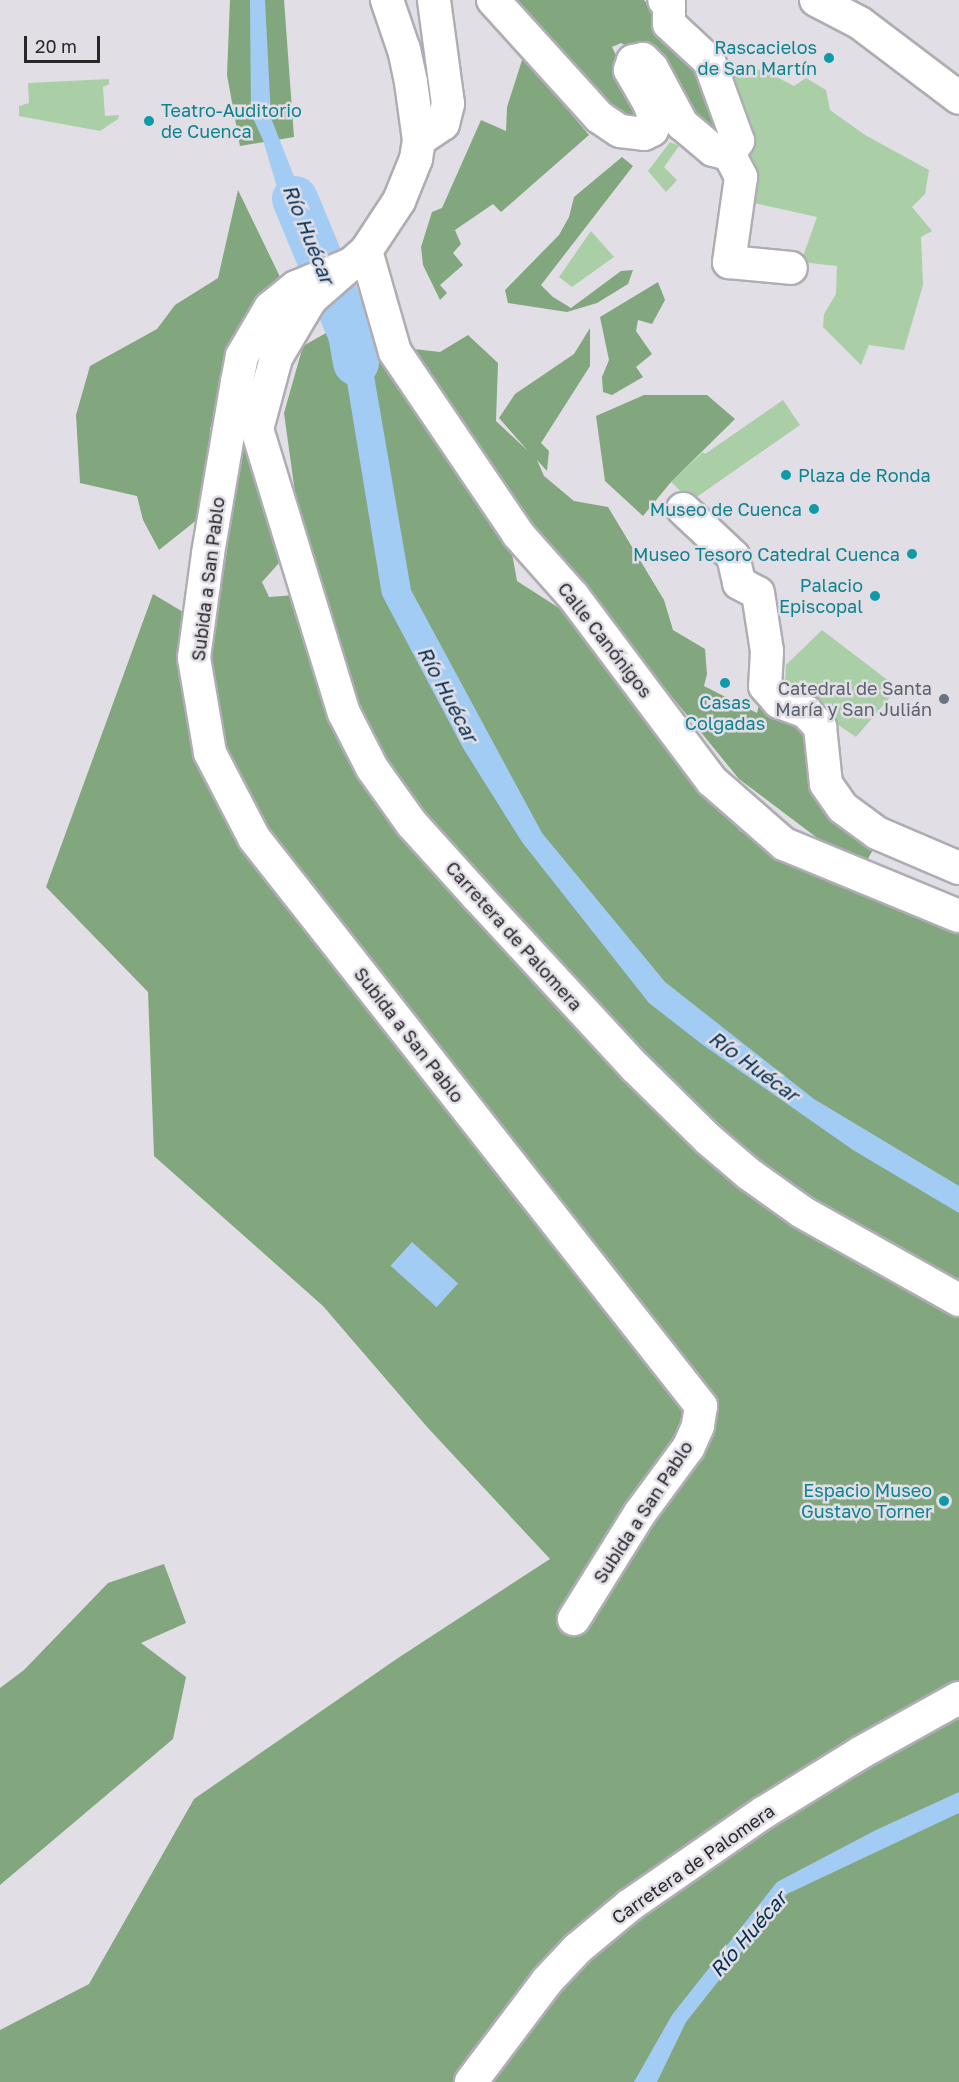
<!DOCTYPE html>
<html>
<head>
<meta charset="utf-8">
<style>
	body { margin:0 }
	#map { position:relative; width:959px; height:2082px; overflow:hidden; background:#e1dee5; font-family:"Golos Text",sans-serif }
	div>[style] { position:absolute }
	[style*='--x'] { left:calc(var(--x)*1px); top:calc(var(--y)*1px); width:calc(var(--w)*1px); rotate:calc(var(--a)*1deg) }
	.green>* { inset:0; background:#aacfa6 }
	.forest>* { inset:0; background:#82a77e }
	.water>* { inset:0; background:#a3ccf4; transform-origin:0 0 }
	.river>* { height:46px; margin:-23px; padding:0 23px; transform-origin:23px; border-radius:23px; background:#a3ccf4 }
	.roads { filter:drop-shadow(2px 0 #afadb4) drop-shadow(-2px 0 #afadb4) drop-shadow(0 2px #afadb4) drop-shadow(0 -2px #afadb4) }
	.minor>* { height:32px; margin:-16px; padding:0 16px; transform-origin:16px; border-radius:16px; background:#fff }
	.dots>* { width:16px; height:16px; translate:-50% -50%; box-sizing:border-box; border:3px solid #e1dee5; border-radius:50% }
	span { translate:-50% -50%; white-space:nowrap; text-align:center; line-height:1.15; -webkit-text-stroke:5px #e1dee5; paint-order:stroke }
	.culture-label { font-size:18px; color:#0d838f }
	.right { translate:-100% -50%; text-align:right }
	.left { translate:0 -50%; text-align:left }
	.street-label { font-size:18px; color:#272629 }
	.worship-label { font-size:18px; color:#5b616d }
	.water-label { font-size:20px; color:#002e52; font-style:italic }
	.scale { position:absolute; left:24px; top:36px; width:76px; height:27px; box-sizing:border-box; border:3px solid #272629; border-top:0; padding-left:8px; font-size:18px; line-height:21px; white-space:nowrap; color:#272629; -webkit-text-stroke:4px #e1dee5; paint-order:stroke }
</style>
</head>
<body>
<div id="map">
	<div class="green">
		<div style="clip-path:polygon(716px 57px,769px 73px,794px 86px,806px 78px,826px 90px,830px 110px,865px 135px,929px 170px,925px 194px,912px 207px,932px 231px,921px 237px,923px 285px,904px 350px,869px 345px,861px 365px,823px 327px,824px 314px,836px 294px,837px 266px,801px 262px,817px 217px,745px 201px)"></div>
		<div style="clip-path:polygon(109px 79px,109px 84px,103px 87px,105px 116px,119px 115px,118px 119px,100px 131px,19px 116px,19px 106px,29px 103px,28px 83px)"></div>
		<div style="clip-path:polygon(670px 142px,679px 146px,664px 167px,677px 180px,666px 192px,648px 171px)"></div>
		<div style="clip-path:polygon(591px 231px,614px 257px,572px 287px,559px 277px)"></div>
		<div style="clip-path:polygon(783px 400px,800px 425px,691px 501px,671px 482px,703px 452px,705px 454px)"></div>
		<div style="clip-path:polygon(822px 630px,898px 688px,856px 737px,803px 701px,785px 682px,786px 665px)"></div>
	</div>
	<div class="forest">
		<div style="clip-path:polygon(230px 0,284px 0,294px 137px,240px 146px,227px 75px)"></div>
		<div style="clip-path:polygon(512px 0,644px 0,703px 74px,721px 143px,698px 125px,657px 63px,621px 43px,612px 47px,645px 112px,636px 123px,616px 115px)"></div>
		<div style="clip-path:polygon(523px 57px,589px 135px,501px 212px,493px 204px,455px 230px,461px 244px,453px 253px,463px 265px,440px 285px,447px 293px,440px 300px,423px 265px,421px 247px,432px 212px,442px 208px,481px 120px,506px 131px,507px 107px)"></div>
		<div style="clip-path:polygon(622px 157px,633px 166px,541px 285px,553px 297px,571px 308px,621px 271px,633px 270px,628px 284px,597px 303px,567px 312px,508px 303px,505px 290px,559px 235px,569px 217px,574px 197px)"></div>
		<div style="clip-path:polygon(238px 190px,296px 310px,247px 382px,210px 428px,208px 511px,159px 550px,143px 520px,137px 496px,80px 483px,76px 415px,90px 366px,157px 329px,175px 305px,218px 278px)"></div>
		<div style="clip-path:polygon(658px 282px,665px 300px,652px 324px,638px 320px,636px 331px,652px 354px,636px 367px,643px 377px,612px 395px,603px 392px,602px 377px,609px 360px,600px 317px)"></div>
		<div style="clip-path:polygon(363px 312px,449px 432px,508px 531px,517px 581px,559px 608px,593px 638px,740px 831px,812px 874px,898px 898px,959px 929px,959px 2082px,0 2082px,0 2030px,89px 1984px,194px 1799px,398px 1658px,550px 1559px,428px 1428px,323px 1306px,154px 1156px,148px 992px,46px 887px,153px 594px,215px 631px,243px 441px,279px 563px,262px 582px,269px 597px,309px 594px,284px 413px,303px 346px)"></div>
		<div style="clip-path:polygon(590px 328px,590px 366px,541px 443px,549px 451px,547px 471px,537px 460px,544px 476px,574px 501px,608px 507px,664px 600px,673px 630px,705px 649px,707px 674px,704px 686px,757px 713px,764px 683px,806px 712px,826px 785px,874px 848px,861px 871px,739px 779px,603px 612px,519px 520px,414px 349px,440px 352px,468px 335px,498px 363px,496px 421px,528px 451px,499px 418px,515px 394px,574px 354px)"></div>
		<div style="clip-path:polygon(644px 395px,707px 395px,735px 419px,671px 482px,643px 516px,605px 481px,596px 416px)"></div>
		<div style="clip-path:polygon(164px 1564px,186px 1623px,141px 1643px,186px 1677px,173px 1739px,0 1885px,0 1688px,24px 1670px,108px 1583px)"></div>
	</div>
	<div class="water">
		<div style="clip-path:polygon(250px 0,265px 0,271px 118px,326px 257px,301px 268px,263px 140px,251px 114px)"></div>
		<div style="clip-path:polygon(350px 294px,366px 329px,411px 590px,542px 833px,665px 982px,814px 1099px,959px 1186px,959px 1213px,853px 1150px,703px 1045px,649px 1003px,522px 842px,463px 748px,382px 595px,342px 352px,322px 311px)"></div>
		<div style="left:412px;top:1242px;width:62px;height:32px;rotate:42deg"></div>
		<div style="clip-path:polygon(959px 1792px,959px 1813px,787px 1894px,686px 2022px,657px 2082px,634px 2082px,672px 2015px,777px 1882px,876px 1830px)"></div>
	</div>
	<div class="river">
		<div style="--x:295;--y:199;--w:146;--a:67.5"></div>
		<div style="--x:351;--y:334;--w:29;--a:80"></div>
	</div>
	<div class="roads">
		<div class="minor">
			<div style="--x:493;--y:0;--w:158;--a:47.8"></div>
			<div style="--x:599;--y:117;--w:25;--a:34"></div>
			<div style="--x:620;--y:131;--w:24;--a:7"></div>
			<div style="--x:644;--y:134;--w:9;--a:-27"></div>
			<div style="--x:652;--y:130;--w:10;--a:-73"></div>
			<div style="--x:655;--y:120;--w:18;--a:-109"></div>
			<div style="--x:649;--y:103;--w:38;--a:-120"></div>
			<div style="--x:630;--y:70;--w:9;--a:-72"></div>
			<div style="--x:633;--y:61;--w:10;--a:-11"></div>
			<div style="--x:643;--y:59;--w:13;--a:45"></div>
			<div style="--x:652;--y:68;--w:64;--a:61.8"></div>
			<div style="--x:682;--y:124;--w:40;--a:40"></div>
			<div style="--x:713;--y:150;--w:16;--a:14"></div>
			<div style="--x:729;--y:154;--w:16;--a:-55"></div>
			<div style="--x:738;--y:141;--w:85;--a:-109.9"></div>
			<div style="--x:709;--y:61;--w:54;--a:-137.2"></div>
			<div style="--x:669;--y:24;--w:20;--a:-90"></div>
			<div style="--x:669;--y:4;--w:6;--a:-141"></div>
			<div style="--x:816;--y:0;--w:50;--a:27.6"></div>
			<div style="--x:860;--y:23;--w:124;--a:37.1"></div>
			<div style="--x:419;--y:140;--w:29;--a:-34"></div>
			<div style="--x:443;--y:124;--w:21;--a:-76"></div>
			<div style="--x:448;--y:104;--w:105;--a:-97.7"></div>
			<div style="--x:729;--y:154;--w:26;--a:62"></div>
			<div style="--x:741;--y:177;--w:86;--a:98"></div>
			<div style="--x:729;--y:262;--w:62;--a:5.5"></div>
			<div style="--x:366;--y:251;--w:105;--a:74"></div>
			<div style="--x:395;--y:352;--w:220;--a:55.9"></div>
			<div style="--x:518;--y:534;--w:83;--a:48.4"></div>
			<div style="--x:573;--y:596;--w:231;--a:53.1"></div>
			<div style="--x:712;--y:781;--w:96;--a:41.2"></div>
			<div style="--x:784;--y:844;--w:189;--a:22.4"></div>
			<div style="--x:351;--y:264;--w:60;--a:157.3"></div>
			<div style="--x:296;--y:287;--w:33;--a:141"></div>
			<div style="--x:270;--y:308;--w:56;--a:120.3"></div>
			<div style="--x:242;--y:356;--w:26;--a:101"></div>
			<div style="--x:237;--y:382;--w:51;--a:66.9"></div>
			<div style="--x:257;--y:429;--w:297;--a:73"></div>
			<div style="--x:344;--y:713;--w:62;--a:63"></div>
			<div style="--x:372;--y:768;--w:69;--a:54.5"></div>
			<div style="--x:412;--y:824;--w:97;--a:47.9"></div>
			<div style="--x:477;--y:896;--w:233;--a:47.3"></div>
			<div style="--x:635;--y:1067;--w:103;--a:44.6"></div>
			<div style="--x:708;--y:1139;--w:54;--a:40.5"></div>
			<div style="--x:749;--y:1174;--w:65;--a:35.6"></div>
			<div style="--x:802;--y:1212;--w:180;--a:29.3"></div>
			<div style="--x:237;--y:382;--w:174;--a:99.6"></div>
			<div style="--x:208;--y:554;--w:105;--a:97.7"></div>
			<div style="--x:194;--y:658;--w:96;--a:80.4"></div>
			<div style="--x:210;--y:753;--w:96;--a:62.6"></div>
			<div style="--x:254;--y:838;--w:723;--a:51.8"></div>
			<div style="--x:701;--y:1406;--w:20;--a:99"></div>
			<div style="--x:698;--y:1426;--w:24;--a:114"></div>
			<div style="--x:688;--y:1448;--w:81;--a:126.4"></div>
			<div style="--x:640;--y:1513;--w:125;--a:121.9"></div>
			<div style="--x:257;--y:429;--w:73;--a:-75"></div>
			<div style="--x:276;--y:358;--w:53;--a:-59.6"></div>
			<div style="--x:303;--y:312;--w:15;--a:-58"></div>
			<div style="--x:311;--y:299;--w:73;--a:-41.1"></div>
			<div style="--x:366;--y:251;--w:60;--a:-56.6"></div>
			<div style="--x:399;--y:201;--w:45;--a:-68"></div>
			<div style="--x:416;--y:159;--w:19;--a:-81"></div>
			<div style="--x:419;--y:140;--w:59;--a:-97.9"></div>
			<div style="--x:411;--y:82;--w:33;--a:-102"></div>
			<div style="--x:404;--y:50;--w:53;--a:-108.8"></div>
			<div style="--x:683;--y:509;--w:69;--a:43.2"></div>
			<div style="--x:733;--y:556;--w:28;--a:77"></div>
			<div style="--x:739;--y:583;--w:21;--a:28"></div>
			<div style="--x:758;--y:593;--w:59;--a:81.2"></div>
			<div style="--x:767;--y:651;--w:35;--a:93"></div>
			<div style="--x:765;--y:686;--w:21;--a:49"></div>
			<div style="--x:779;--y:702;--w:29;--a:20"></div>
			<div style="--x:806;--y:712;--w:21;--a:47"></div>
			<div style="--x:820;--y:727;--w:57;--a:84"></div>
			<div style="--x:826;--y:784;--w:29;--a:55"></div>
			<div style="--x:843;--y:808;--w:42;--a:36.3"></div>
			<div style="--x:877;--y:833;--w:89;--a:23.1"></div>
			<div style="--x:471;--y:2082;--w:126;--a:-53"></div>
			<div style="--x:547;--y:1981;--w:44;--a:-46.8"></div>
			<div style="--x:577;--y:1949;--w:69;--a:-39.7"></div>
			<div style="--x:630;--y:1905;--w:162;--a:-34.7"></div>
			<div style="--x:763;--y:1813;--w:114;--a:-31.7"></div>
			<div style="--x:860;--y:1753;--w:113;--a:-29.1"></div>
		</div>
	</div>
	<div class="dots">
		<div style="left:829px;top:58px;background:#0f9aa8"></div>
		<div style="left:149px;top:121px;background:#0f9aa8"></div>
		<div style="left:786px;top:475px;background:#0f9aa8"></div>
		<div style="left:814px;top:509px;background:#0f9aa8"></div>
		<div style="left:912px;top:554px;background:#0f9aa8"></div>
		<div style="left:875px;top:596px;background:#0f9aa8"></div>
		<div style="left:725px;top:683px;background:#0f9aa8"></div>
		<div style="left:944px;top:699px;background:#6b7280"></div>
		<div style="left:944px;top:1501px;background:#0f9aa8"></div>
	</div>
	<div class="culture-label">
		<span class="right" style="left:817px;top:58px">Rascacielos<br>de San Martín</span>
		<span class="left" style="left:161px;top:121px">Teatro-Auditorio<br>de Cuenca</span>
		<span class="left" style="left:798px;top:475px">Plaza de Ronda</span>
		<span class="right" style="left:802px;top:509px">Museo de Cuenca</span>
		<span class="right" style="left:900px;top:554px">Museo Tesoro Catedral Cuenca</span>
		<span class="right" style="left:863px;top:596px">Palacio<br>Episcopal</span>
		<span style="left:725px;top:713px">Casas<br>Colgadas</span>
		<span class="right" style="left:932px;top:1501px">Espacio Museo<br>Gustavo Torner</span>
	</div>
	<div class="street-label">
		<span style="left:208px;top:579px;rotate:-83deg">Subida a San Pablo</span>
		<span style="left:605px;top:640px;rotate:52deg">Calle Canónigos</span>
		<span style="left:514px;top:936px;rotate:48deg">Carretera de Palomera</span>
		<span style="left:409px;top:1035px;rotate:52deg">Subida a San Pablo</span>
		<span style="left:643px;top:1512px;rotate:-57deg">Subida a San Pablo</span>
		<span style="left:693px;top:1864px;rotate:-35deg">Carretera de Palomera</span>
	</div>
	<div class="worship-label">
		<span class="right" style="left:932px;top:699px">Catedral de Santa<br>María y San Julián</span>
	</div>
	<div class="water-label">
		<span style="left:309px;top:234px;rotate:68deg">Río Huécar</span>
		<span style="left:448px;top:694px;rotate:62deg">Río Huécar</span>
		<span style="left:754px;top:1066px;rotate:36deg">Río Huécar</span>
		<span style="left:748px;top:1934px;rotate:-49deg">Río Huécar</span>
	</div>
	<div class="scale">20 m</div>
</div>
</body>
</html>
